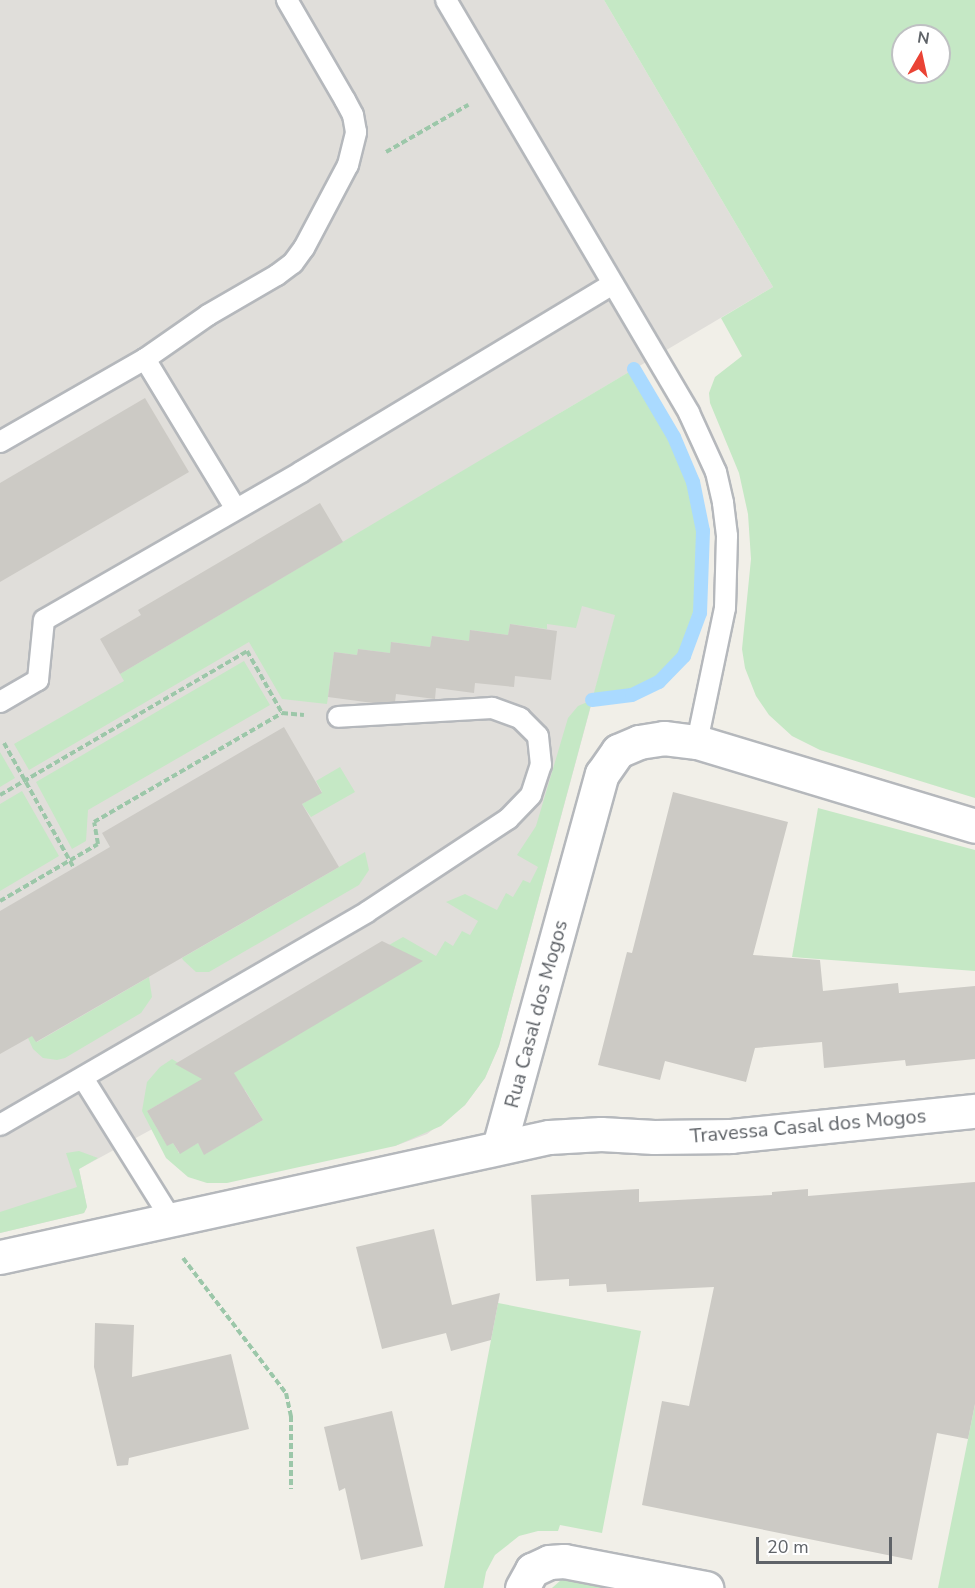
<!DOCTYPE html>
<html>
<head>
<meta charset="utf-8">
<style>
	body { margin:0 }
	#map { position:relative; width:975px; height:1588px; overflow:hidden; background:#f1efe8; font-family:"Nunito Sans",sans-serif }
	div>[style] { position:absolute }
	[style*='--x'] { left:calc(var(--x)*1px); top:calc(var(--y)*1px); width:calc(var(--w)*1px); rotate:calc(var(--a)*1deg) }
	.industrial>* { inset:0; background:#e0deda }
	.green>* { inset:0; background:#c5e8c5 }
	.stream>* { height:14px; margin:-7px; padding:0 7px; transform-origin:7px; border-radius:7px; background:#aadaff }
	.building>* { inset:0; background:#cccac5 }
	.path>* { height:4px; margin-top:-2px; transform-origin:0; background:repeating-linear-gradient(90deg,#9cc7a9 0 6px,transparent 0 9px) }
	.roads { filter:drop-shadow(2px 0 #b5b8bc) drop-shadow(-2px 0 #b5b8bc) drop-shadow(0 2px #b5b8bc) drop-shadow(0 -2px #b5b8bc) }
	.service>* { height:20px; margin:-10px; padding:0 10px; transform-origin:10px; border-radius:10px; background:#fff }
	.minor>* { height:33px; margin:-16.5px; padding:0 16.5px; transform-origin:16.5px; border-radius:16.5px; background:#fff }
	span { translate:-50% -50%; white-space:nowrap; text-align:center; line-height:1.15; -webkit-text-stroke:4.5px #fff; paint-order:stroke }
	.street-label { font-size:20px; color:#5f6368 }
	.north { position:absolute; left:891px; top:24px; width:60px; height:60px; box-sizing:border-box; background:#fff; border:2px solid #bfc1c3; border-radius:50%; rotate:9deg; font-size:16px; font-weight:700; line-height:24px; text-align:center; color:#5f6368 }
	.north::after { content:''; display:block; margin:auto; width:21px; height:27px; background:#ea4335; clip-path:polygon(50% 0,100% 100%,50% 72%,0 100%) }
	.scale { position:absolute; left:756px; top:1537px; width:136px; height:27px; box-sizing:border-box; border:3px solid #5f6368; border-top:0; padding-left:8px; font-size:18px; line-height:21px; white-space:nowrap; color:#5f6368; -webkit-text-stroke:4px #fff; paint-order:stroke }
</style>
</head>
<body>
<div id="map">
	<div class="industrial">
		<div style="clip-path:polygon(0 0,604px 0,773px 287px,560px 413px,635px 543px,499px 1046px,485px 1078px,465px 1105px,427px 1134px,395px 1146px,180px 1154px,156px 1127px,79px 1169px,87px 1207px,84px 1213px,0 1233px)"></div>
	</div>
	<div class="green">
		<div style="clip-path:polygon(evenodd,604px 0,975px 0,975px 798px,820px 750px,792px 736px,769px 715px,756px 696px,745px 668px,742px 649px,751px 559px,748px 514px,739px 473px,710px 403px,709px 393px,715px 377px,742px 356px,721px 318px,773px 287px,604px 0,903px 36px,939px 36px,939px 72px,903px 72px,903px 36px)"></div>
		<div style="clip-path:polygon(evenodd,634px 369px,674px 437px,693px 482px,703px 531px,700px 613px,684px 656px,659px 682px,632px 695px,592px 701px,499px 1046px,485px 1078px,465px 1105px,441px 1126px,395px 1146px,227px 1183px,207px 1183px,188px 1177px,166px 1158px,142px 1111px,147px 1082px,160px 1067px,172px 1059px,180px 1064px,403px 937px,436px 956px,445px 941px,453px 946px,462px 931px,470px 935px,478px 921px,446px 902px,465px 894px,497px 910px,506px 893px,513px 897px,523px 880px,530px 883px,538px 867px,517px 855px,536px 826px,568px 718px,578px 706px,592px 700px,615px 615px,582px 606px,576px 628px,547px 624px,547px 629px,510px 624px,508px 635px,471px 630px,469px 641px,432px 636px,430px 647px,392px 642px,390px 653px,358px 649px,357px 655px,334px 652px,327px 704px,282px 699px,249px 642px,29px 770px,14px 744px,124px 681px,120px 674px,634px 369px,245px 1090px,263px 1120px,205px 1154px,198px 1143px,179px 1153px,173px 1143px,167px 1145px,147px 1111px,175px 1095px,179px 1101px,204px 1114px,245px 1090px)"></div>
		<div style="clip-path:polygon(244px 661px,270px 705px,88px 810px,86px 841px,72px 849px,36px 782px)"></div>
		<div style="clip-path:polygon(0 752px,15px 778px,0 787px)"></div>
		<div style="clip-path:polygon(340px 767px,355px 792px,311px 817px,302px 804px,322px 792px,316px 781px)"></div>
		<div style="clip-path:polygon(22px 791px,59px 856px,0 891px,0 804px)"></div>
		<div style="clip-path:polygon(818px 808px,975px 850px,975px 971px,792px 957px)"></div>
		<div style="clip-path:polygon(365px 852px,369px 870px,359px 885px,209px 972px,196px 972px,183px 960px,182px 958px)"></div>
		<div style="clip-path:polygon(149px 977px,152px 997px,141px 1013px,65px 1058px,57px 1060px,43px 1058px,33px 1049px,28px 1038px,32px 1035px,37px 1042px)"></div>
		<div style="clip-path:polygon(79px 1151px,98px 1158px,79px 1169px,87px 1207px,84px 1213px,0 1233px,0 1212px,77px 1187px,66px 1153px)"></div>
		<div style="clip-path:polygon(498px 1303px,641px 1331px,602px 1533px,560px 1525px,558px 1531px,538px 1531px,519px 1536px,495px 1555px,486px 1572px,483px 1588px,444px 1588px)"></div>
		<div style="clip-path:polygon(975px 1404px,975px 1588px,938px 1588px,968px 1439px)"></div>
		<div style="clip-path:polygon(572px 1579px,620px 1588px,552px 1588px,561px 1580px)"></div>
	</div>
	<div class="stream">
		<div style="--x:592;--y:700;--w:40;--a:-7.1"></div>
		<div style="--x:632;--y:695;--w:30;--a:-26"></div>
		<div style="--x:659;--y:682;--w:36;--a:-46"></div>
		<div style="--x:684;--y:656;--w:46;--a:-69.6"></div>
		<div style="--x:700;--y:613;--w:82;--a:-87.9"></div>
		<div style="--x:703;--y:531;--w:50;--a:-101.5"></div>
		<div style="--x:693;--y:482;--w:49;--a:-112.9"></div>
		<div style="--x:674;--y:437;--w:79;--a:-120.5"></div>
	</div>
	<div class="building">
		<div style="clip-path:polygon(145px 398px,189px 472px,0 582px,0 483px)"></div>
		<div style="clip-path:polygon(320px 503px,343px 542px,120px 674px,100px 639px,141px 615px,138px 610px)"></div>
		<div style="clip-path:polygon(510px 624px,557px 631px,551px 680px,515px 676px,514px 687px,475px 683px,474px 693px,436px 688px,435px 699px,396px 694px,395px 702px,373px 703px,328px 697px,334px 652px,357px 655px,358px 649px,390px 653px,391px 642px,430px 647px,432px 636px,469px 641px,470px 630px,508px 635px)"></div>
		<div style="clip-path:polygon(284px 727px,322px 793px,302px 804px,339px 867px,36px 1042px,32px 1036px,0 1054px,0 911px,110px 847px,102px 833px)"></div>
		<div style="clip-path:polygon(673px 792px,788px 822px,753px 955px,820px 960px,823px 991px,898px 983px,899px 993px,975px 986px,975px 1059px,906px 1066px,905px 1060px,824px 1068px,822px 1042px,755px 1048px,746px 1082px,665px 1061px,660px 1080px,598px 1065px,627px 952px,632px 953px)"></div>
		<div style="clip-path:polygon(382px 941px,423px 961px,234px 1073px,263px 1120px,204px 1155px,198px 1143px,180px 1154px,173px 1143px,167px 1146px,147px 1111px,202px 1079px,175px 1064px)"></div>
		<div style="clip-path:polygon(975px 1182px,975px 1404px,968px 1439px,937px 1433px,912px 1560px,642px 1505px,662px 1401px,689px 1406px,714px 1287px,607px 1292px,606px 1284px,569px 1286px,569px 1279px,536px 1281px,531px 1195px,639px 1189px,639px 1202px,772px 1195px,772px 1192px,808px 1189px,808px 1196px)"></div>
		<div style="clip-path:polygon(434px 1229px,452px 1305px,500px 1293px,491px 1340px,451px 1351px,446px 1333px,382px 1349px,356px 1247px)"></div>
		<div style="clip-path:polygon(95px 1323px,134px 1325px,132px 1377px,231px 1354px,249px 1429px,129px 1458px,128px 1465px,117px 1466px,94px 1367px)"></div>
		<div style="clip-path:polygon(392px 1411px,423px 1546px,361px 1560px,345px 1488px,339px 1491px,324px 1427px)"></div>
	</div>
	<div class="path">
		<div style="--x:386;--y:152;--w:95;--a:-29.8"></div>
		<div style="--x:4;--y:743;--w:143;--a:60.8"></div>
		<div style="--x:0;--y:795;--w:286;--a:-30.2"></div>
		<div style="--x:247;--y:651;--w:71;--a:60.6"></div>
		<div style="--x:0;--y:901;--w:113;--a:-30.2"></div>
		<div style="--x:98;--y:844;--w:22;--a:-100"></div>
		<div style="--x:94;--y:822;--w:217;--a:-30.1"></div>
		<div style="--x:282;--y:713;--w:22;--a:5"></div>
		<div style="--x:183;--y:1258;--w:170;--a:52.7"></div>
		<div style="--x:286;--y:1393;--w:24;--a:78"></div>
		<div style="--x:291;--y:1416;--w:73;--a:90"></div>
	</div>
	<div class="roads">
		<div class="service">
			<div style="--x:446;--y:0;--w:479;--a:59.5"></div>
			<div style="--x:689;--y:413;--w:65;--a:65.4"></div>
			<div style="--x:716;--y:472;--w:32;--a:77"></div>
			<div style="--x:723;--y:503;--w:33;--a:83"></div>
			<div style="--x:727;--y:536;--w:72;--a:91.6"></div>
			<div style="--x:725;--y:608;--w:137;--a:101.8"></div>
			<div style="--x:145;--y:359;--w:175;--a:58.8"></div>
			<div style="--x:0;--y:442;--w:167;--a:-29.8"></div>
			<div style="--x:145;--y:359;--w:77;--a:-34.9"></div>
			<div style="--x:208;--y:315;--w:80;--a:-30.1"></div>
			<div style="--x:277;--y:275;--w:20;--a:-37"></div>
			<div style="--x:293;--y:263;--w:19;--a:-54"></div>
			<div style="--x:304;--y:248;--w:94;--a:-62.1"></div>
			<div style="--x:348;--y:165;--w:34;--a:-76"></div>
			<div style="--x:356;--y:132;--w:17;--a:-100"></div>
			<div style="--x:353;--y:115;--w:17;--a:-118"></div>
			<div style="--x:345;--y:100;--w:116;--a:-120.1"></div>
			<div style="--x:0;--y:702;--w:44;--a:-30.1"></div>
			<div style="--x:38;--y:680;--w:60;--a:-84.3"></div>
			<div style="--x:44;--y:620;--w:297;--a:-29.9"></div>
			<div style="--x:301;--y:472;--w:364;--a:-31.1"></div>
			<div style="--x:83;--y:1078;--w:166;--a:58"></div>
			<div style="--x:0;--y:1125;--w:424;--a:-30.1"></div>
			<div style="--x:367;--y:912;--w:169;--a:-33.4"></div>
			<div style="--x:508;--y:819;--w:33;--a:-46"></div>
			<div style="--x:531;--y:795;--w:32;--a:-72"></div>
			<div style="--x:541;--y:765;--w:29;--a:-96"></div>
			<div style="--x:538;--y:736;--w:25;--a:-135"></div>
			<div style="--x:520;--y:718;--w:30;--a:-160"></div>
			<div style="--x:492;--y:708;--w:154;--a:176.7"></div>
		</div>
		<div class="minor">
			<div style="--x:499;--y:1147;--w:387;--a:-74.6"></div>
			<div style="--x:602;--y:774;--w:28;--a:-55"></div>
			<div style="--x:618;--y:751;--w:23;--a:-23"></div>
			<div style="--x:639;--y:742;--w:25;--a:-9"></div>
			<div style="--x:664;--y:738;--w:33;--a:7"></div>
			<div style="--x:697;--y:742;--w:290;--a:16.8"></div>
			<div style="--x:0;--y:1257;--w:562;--a:-12.33"></div>
			<div style="--x:549;--y:1137;--w:52;--a:-3.3"></div>
			<div style="--x:601;--y:1134;--w:53;--a:3.2"></div>
			<div style="--x:654;--y:1137;--w:77;--a:-0.7"></div>
			<div style="--x:731;--y:1136;--w:245;--a:-5.9"></div>
			<div style="--x:522;--y:1588;--w:21;--a:-61"></div>
			<div style="--x:532;--y:1570;--w:19;--a:-25"></div>
			<div style="--x:549;--y:1562;--w:15;--a:-4"></div>
			<div style="--x:564;--y:1561;--w:145;--a:10.8"></div>
		</div>
	</div>
	<div class="street-label">
		<span style="left:536px;top:1014px;rotate:-75deg">Rua Casal dos Mogos</span>
		<span style="left:808px;top:1126px;rotate:-5deg">Travessa Casal dos Mogos</span>
	</div>
	<div class="north">N</div>
	<div class="scale">20 m</div>
</div>
</body>
</html>
